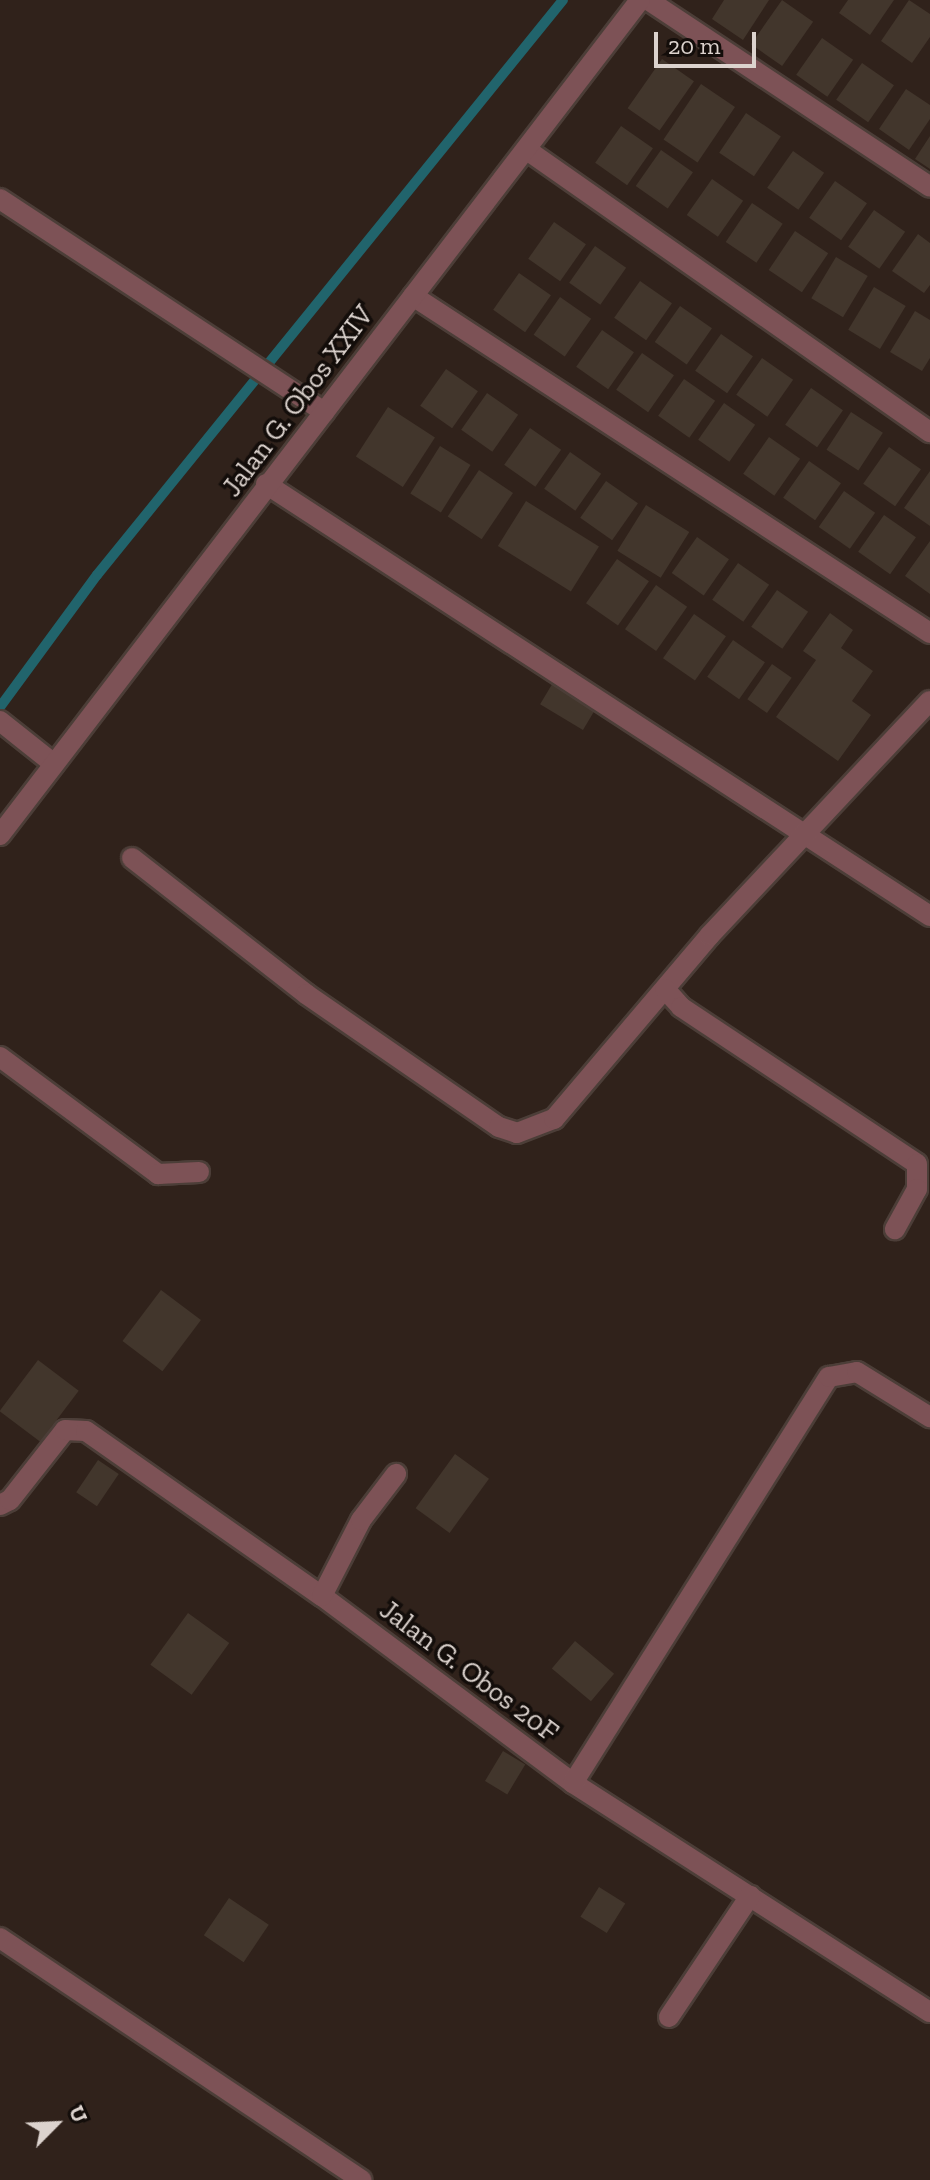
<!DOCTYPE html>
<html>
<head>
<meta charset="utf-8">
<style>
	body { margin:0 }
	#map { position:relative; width:930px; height:2180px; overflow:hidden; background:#30221b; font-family:"Zilla Slab",serif }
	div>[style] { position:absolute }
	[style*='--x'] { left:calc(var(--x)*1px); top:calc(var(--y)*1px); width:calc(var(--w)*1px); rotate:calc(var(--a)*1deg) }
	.stream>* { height:10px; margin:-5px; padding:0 5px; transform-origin:5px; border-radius:5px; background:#21646c }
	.building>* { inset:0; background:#42362c; transform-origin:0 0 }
	.roads { filter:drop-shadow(2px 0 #4c3e38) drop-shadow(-2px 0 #4c3e38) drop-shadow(0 2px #4c3e38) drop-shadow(0 -2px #4c3e38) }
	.minor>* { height:20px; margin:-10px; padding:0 10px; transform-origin:10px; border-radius:10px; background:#7d5256 }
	span { translate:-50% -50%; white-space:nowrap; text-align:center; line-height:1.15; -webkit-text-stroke:7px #130d0a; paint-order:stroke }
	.street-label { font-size:28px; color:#dcd3ce }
	.north { position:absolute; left:16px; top:2084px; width:80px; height:80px; -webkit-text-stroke:6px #130d0a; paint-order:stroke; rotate:66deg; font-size:22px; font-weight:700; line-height:32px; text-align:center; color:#dcd3ce }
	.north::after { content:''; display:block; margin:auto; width:28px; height:36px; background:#dcd3ce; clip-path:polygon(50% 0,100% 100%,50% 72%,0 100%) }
	.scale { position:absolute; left:654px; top:32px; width:102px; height:36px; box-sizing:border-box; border:4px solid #dcd3ce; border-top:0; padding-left:10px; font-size:24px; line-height:28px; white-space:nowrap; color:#dcd3ce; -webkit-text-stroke:6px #130d0a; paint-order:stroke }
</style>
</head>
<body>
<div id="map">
	<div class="stream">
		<div style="--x:0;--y:707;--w:164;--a:-53.7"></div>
		<div style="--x:97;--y:575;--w:740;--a:-50.98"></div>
	</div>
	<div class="building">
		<div style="clip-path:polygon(724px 0,769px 0,743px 40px,712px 19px)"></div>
		<div style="left:782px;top:0;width:38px;height:54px;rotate:35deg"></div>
		<div style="clip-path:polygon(848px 0,894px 0,870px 35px,839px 13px)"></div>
		<div style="clip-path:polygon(909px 0,930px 14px,930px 37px,912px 63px,881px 41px)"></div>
		<div style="left:822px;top:38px;width:38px;height:45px;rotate:35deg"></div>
		<div style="left:662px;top:59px;width:39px;height:60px;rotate:35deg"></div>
		<div style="left:862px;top:63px;width:39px;height:45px;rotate:35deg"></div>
		<div style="left:701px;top:84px;width:41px;height:67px;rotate:34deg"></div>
		<div style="clip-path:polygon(906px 89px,930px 105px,930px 119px,909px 150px,879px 129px)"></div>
		<div style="left:746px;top:113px;width:42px;height:48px;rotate:34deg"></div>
		<div style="left:621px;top:126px;width:39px;height:45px;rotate:35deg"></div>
		<div style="clip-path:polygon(930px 136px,930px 169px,915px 159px)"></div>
		<div style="left:661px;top:150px;width:39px;height:44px;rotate:35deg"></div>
		<div style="left:793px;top:151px;width:38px;height:45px;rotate:35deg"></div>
		<div style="left:712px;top:179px;width:38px;height:44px;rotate:35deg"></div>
		<div style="left:835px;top:181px;width:39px;height:45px;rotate:35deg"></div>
		<div style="left:752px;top:203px;width:37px;height:47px;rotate:34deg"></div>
		<div style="left:874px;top:210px;width:38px;height:45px;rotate:35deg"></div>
		<div style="left:554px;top:222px;width:39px;height:45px;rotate:35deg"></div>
		<div style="left:795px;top:231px;width:40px;height:47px;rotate:34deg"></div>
		<div style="clip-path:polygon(918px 234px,930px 243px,930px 285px,924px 293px,892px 271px)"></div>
		<div style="left:595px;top:246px;width:38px;height:45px;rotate:35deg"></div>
		<div style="left:836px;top:257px;width:37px;height:48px;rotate:31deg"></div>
		<div style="left:519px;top:273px;width:39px;height:45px;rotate:35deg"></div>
		<div style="left:640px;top:281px;width:39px;height:45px;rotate:35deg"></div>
		<div style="left:874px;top:287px;width:37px;height:50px;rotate:31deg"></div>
		<div style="left:560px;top:297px;width:38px;height:46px;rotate:35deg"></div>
		<div style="left:680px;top:306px;width:39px;height:44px;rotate:35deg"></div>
		<div style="clip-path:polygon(915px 311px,930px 320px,930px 358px,922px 371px,890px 352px)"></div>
		<div style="left:602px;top:330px;width:39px;height:45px;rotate:35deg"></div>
		<div style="left:721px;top:334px;width:39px;height:45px;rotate:35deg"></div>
		<div style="left:642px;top:353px;width:39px;height:45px;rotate:35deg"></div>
		<div style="left:762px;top:358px;width:38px;height:45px;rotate:35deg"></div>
		<div style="left:446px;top:369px;width:39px;height:45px;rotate:35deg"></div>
		<div style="left:684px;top:379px;width:38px;height:45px;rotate:35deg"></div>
		<div style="left:811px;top:388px;width:39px;height:45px;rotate:35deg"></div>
		<div style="left:487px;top:393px;width:38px;height:45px;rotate:35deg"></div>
		<div style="left:724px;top:403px;width:38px;height:45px;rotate:35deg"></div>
		<div style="left:388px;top:407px;width:56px;height:59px;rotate:33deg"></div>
		<div style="left:851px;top:412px;width:38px;height:45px;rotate:33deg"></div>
		<div style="left:530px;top:428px;width:38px;height:45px;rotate:35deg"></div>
		<div style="left:769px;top:437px;width:38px;height:45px;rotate:35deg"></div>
		<div style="left:440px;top:446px;width:36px;height:56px;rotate:32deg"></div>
		<div style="left:889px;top:447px;width:39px;height:45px;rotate:35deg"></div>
		<div style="left:570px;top:452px;width:38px;height:45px;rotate:35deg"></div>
		<div style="left:809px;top:461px;width:39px;height:45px;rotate:35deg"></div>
		<div style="left:479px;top:470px;width:41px;height:56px;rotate:34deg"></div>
		<div style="clip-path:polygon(930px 471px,930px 526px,904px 508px)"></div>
		<div style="left:606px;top:481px;width:39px;height:45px;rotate:35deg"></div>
		<div style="left:844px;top:491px;width:38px;height:44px;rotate:35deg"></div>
		<div style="left:526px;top:501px;width:86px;height:53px;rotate:32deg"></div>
		<div style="left:646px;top:505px;width:51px;height:54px;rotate:32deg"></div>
		<div style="left:884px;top:515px;width:39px;height:45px;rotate:35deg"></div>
		<div style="left:697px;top:537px;width:39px;height:44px;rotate:35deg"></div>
		<div style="clip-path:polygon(930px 541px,930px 594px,905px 576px)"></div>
		<div style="left:617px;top:559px;width:39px;height:54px;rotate:35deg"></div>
		<div style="left:738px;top:563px;width:38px;height:45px;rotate:35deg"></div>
		<div style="left:656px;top:585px;width:38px;height:54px;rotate:35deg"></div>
		<div style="left:777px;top:590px;width:38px;height:45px;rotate:35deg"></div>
		<div style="clip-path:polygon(830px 613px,853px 630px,841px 648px,873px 671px,852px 701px,871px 715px,838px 761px,776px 717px,816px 660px,803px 651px)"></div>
		<div style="left:694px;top:614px;width:39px;height:54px;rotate:35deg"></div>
		<div style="left:733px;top:640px;width:39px;height:45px;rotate:35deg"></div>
		<div style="left:772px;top:664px;width:24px;height:43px;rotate:35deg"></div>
		<div style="left:554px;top:681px;width:50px;height:27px;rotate:31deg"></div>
		<div style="left:161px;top:1290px;width:50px;height:64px;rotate:37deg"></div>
		<div style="left:38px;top:1360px;width:51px;height:64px;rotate:37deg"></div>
		<div style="left:455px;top:1454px;width:42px;height:67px;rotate:36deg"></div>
		<div style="left:98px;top:1460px;width:25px;height:39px;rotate:34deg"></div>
		<div style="left:188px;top:1613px;width:51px;height:64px;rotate:36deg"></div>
		<div style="left:575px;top:1641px;width:51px;height:36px;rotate:40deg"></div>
		<div style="left:503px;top:1751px;width:26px;height:35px;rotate:31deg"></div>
		<div style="left:599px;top:1887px;width:31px;height:35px;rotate:32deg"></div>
		<div style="left:229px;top:1898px;width:48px;height:45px;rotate:34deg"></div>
	</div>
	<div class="roads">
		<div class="minor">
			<div style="--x:648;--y:0;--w:338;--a:33.5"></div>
			<div style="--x:527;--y:150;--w:492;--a:35"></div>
			<div style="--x:0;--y:199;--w:388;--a:33.3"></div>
			<div style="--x:413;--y:296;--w:617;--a:33.1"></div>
			<div style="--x:266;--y:484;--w:792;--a:33.05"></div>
			<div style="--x:0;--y:721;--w:69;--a:38.5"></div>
			<div style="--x:0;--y:835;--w:1052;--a:-52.53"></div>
			<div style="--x:132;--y:858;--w:221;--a:38"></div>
			<div style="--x:306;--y:994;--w:234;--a:34.6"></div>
			<div style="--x:499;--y:1127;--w:19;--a:18"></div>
			<div style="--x:517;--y:1133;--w:40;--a:-21"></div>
			<div style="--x:554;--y:1119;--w:241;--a:-49.7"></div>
			<div style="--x:710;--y:935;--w:321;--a:-46.8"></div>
			<div style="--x:665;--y:989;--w:24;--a:48"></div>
			<div style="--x:681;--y:1007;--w:283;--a:33.6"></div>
			<div style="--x:917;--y:1164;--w:25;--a:90"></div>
			<div style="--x:917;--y:1189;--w:46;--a:118.8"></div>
			<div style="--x:0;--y:1057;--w:197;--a:36.5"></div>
			<div style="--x:158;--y:1174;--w:41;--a:-2.8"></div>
			<div style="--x:0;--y:1505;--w:11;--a:-27"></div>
			<div style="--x:10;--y:1500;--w:89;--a:-51.8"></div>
			<div style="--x:65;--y:1430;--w:21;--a:3"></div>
			<div style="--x:86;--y:1431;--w:288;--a:35"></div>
			<div style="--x:322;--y:1596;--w:313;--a:36.7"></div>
			<div style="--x:573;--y:1783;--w:424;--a:32.7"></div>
			<div style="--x:322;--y:1596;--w:85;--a:-62.8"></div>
			<div style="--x:361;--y:1520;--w:58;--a:-52.7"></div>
			<div style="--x:573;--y:1783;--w:480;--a:-57.8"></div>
			<div style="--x:829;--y:1377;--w:28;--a:-10"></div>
			<div style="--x:857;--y:1372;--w:86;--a:31.7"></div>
			<div style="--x:0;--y:1938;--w:435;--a:33.8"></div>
			<div style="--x:669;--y:2017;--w:146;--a:-56.2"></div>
		</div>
	</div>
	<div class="street-label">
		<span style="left:298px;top:401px;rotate:-53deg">Jalan G. Obos XXIV</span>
		<span style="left:469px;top:1671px;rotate:37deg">Jalan G. Obos 20F</span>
	</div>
	<div class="north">U</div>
	<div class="scale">20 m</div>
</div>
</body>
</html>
